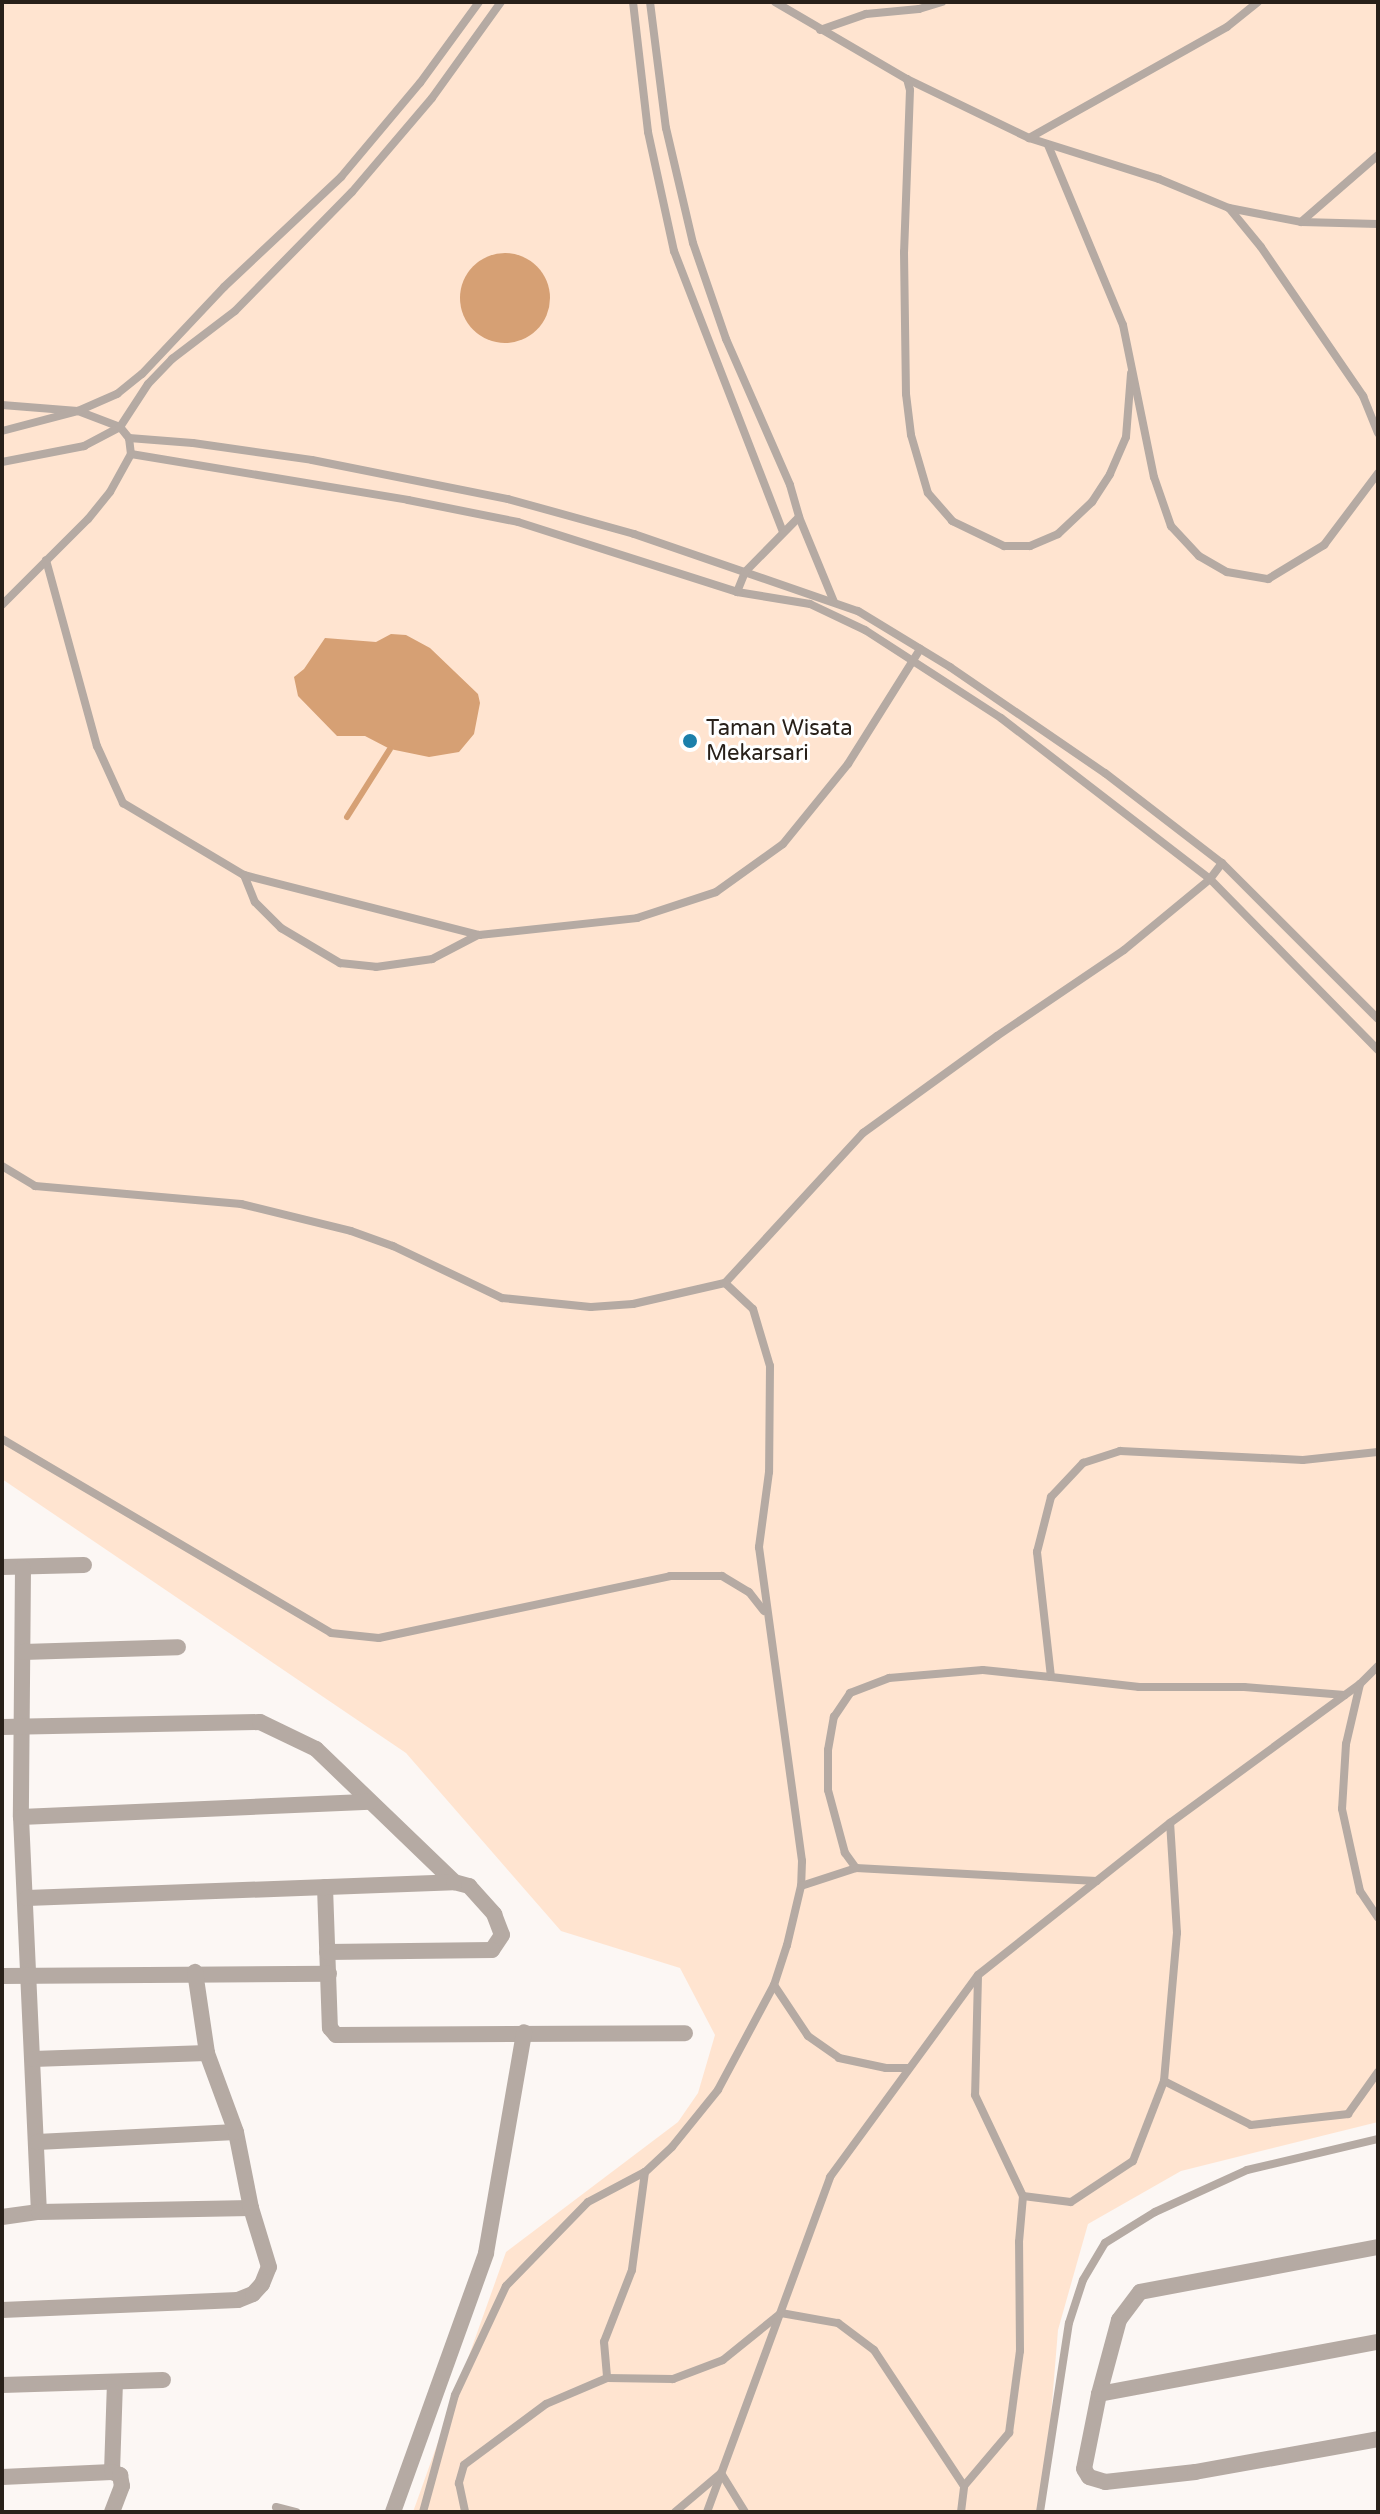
<!DOCTYPE html>
<html>
<head>
<meta charset="utf-8">
<style>
	body { margin:0 }
	#map { position:relative; width:1380px; height:2514px; overflow:hidden; background:#fcf7f4; font-family:"Varela Round",sans-serif }
	div>[style] { position:absolute }
	[style*='--x'] { left:calc(var(--x)*1px); top:calc(var(--y)*1px); width:calc(var(--w)*1px); rotate:calc(var(--a)*1deg) }
	.green>* { inset:0; background:#ffe4d0 }
	.water>* { inset:0; background:#d6a074 }
	.round { border-radius:50% }
	.stream>* { height:6px; margin:-3px; padding:0 3px; transform-origin:3px; border-radius:3px; background:#d6a074 }
	.lane>* { height:8px; margin:-4px; padding:0 4px; transform-origin:4px; border-radius:4px; background:#b5aaa3 }
	.street>* { height:16px; margin:-8px; padding:0 8px; transform-origin:8px; border-radius:8px; background:#b5aaa3 }
	.dots>* { width:22px; height:22px; translate:-50% -50%; box-sizing:border-box; border:4px solid #fff; border-radius:50% }
	span { translate:-50% -50%; white-space:nowrap; text-align:center; line-height:1.15; -webkit-text-stroke:6px #fff; paint-order:stroke }
	.poi-label { font-size:22px; color:#282019 }
	.left { translate:0 -50%; text-align:left }
	.frame { position:absolute; inset:0; border:4px solid #282019; pointer-events:none }
</style>
</head>
<body>
<div id="map">
	<div class="green">
		<div style="clip-path:polygon(2px 2px,1378px 2px,1378px 2122px,1181px 2171px,1088px 2224px,1058px 2330px,1043px 2512px,413px 2512px,506px 2252px,678px 2122px,698px 2093px,715px 2035px,680px 1968px,561px 1931px,406px 1753px,2px 1479px)"></div>
	</div>
	<div class="water">
		<div class="round" style="left:460px;top:253px;width:90px;height:90px"></div>
		<div style="clip-path:polygon(391px 634px,406px 635px,430px 648px,478px 694px,480px 703px,474px 734px,459px 752px,429px 757px,390px 749px,365px 736px,337px 736px,298px 696px,294px 677px,304px 669px,325px 638px,376px 642px)"></div>
	</div>
	<div class="stream">
		<div style="--x:347;--y:817;--w:80;--a:-57.7"></div>
	</div>
	<div class="lane">
		<div style="--x:633;--y:2;--w:131;--a:83.4"></div>
		<div style="--x:648;--y:132;--w:122;--a:77.7"></div>
		<div style="--x:674;--y:251;--w:301;--a:68.8"></div>
		<div style="--x:650;--y:2;--w:127;--a:82.8"></div>
		<div style="--x:666;--y:128;--w:118;--a:76.8"></div>
		<div style="--x:693;--y:243;--w:102;--a:71"></div>
		<div style="--x:726;--y:339;--w:159;--a:66.3"></div>
		<div style="--x:790;--y:485;--w:33;--a:74"></div>
		<div style="--x:799;--y:517;--w:92;--a:67.6"></div>
		<div style="--x:775;--y:2;--w:153;--a:30.3"></div>
		<div style="--x:907;--y:79;--w:136;--a:25.8"></div>
		<div style="--x:1029;--y:138;--w:136;--a:17.5"></div>
		<div style="--x:1159;--y:179;--w:76;--a:22.5"></div>
		<div style="--x:1229;--y:208;--w:73;--a:11"></div>
		<div style="--x:1301;--y:222;--w:77;--a:1.5"></div>
		<div style="--x:820;--y:30;--w:49;--a:-19.2"></div>
		<div style="--x:866;--y:14;--w:53;--a:-5.4"></div>
		<div style="--x:919;--y:9;--w:24;--a:-17"></div>
		<div style="--x:907;--y:79;--w:11;--a:75"></div>
		<div style="--x:910;--y:90;--w:162;--a:92.1"></div>
		<div style="--x:904;--y:252;--w:142;--a:89.2"></div>
		<div style="--x:906;--y:394;--w:41;--a:83"></div>
		<div style="--x:911;--y:435;--w:60;--a:73.7"></div>
		<div style="--x:928;--y:493;--w:37;--a:49"></div>
		<div style="--x:952;--y:521;--w:58;--a:25.7"></div>
		<div style="--x:1004;--y:546;--w:26;--a:0"></div>
		<div style="--x:1030;--y:546;--w:30;--a:-23"></div>
		<div style="--x:1058;--y:534;--w:47;--a:-43.3"></div>
		<div style="--x:1092;--y:502;--w:33;--a:-57"></div>
		<div style="--x:1110;--y:474;--w:40;--a:-66.6"></div>
		<div style="--x:1126;--y:437;--w:64;--a:-85.5"></div>
		<div style="--x:1029;--y:138;--w:227;--a:-29.3"></div>
		<div style="--x:1227;--y:27;--w:40;--a:-39"></div>
		<div style="--x:1048;--y:145;--w:195;--a:67.4"></div>
		<div style="--x:1123;--y:325;--w:155;--a:78.5"></div>
		<div style="--x:1154;--y:477;--w:52;--a:70.9"></div>
		<div style="--x:1171;--y:526;--w:41;--a:47"></div>
		<div style="--x:1199;--y:556;--w:32;--a:30"></div>
		<div style="--x:1227;--y:572;--w:42;--a:9.7"></div>
		<div style="--x:1268;--y:579;--w:66;--a:-31.3"></div>
		<div style="--x:1324;--y:545;--w:90;--a:-53.1"></div>
		<div style="--x:1229;--y:208;--w:50;--a:50.6"></div>
		<div style="--x:1261;--y:247;--w:181;--a:55.6"></div>
		<div style="--x:1363;--y:396;--w:40;--a:68"></div>
		<div style="--x:1301;--y:222;--w:102;--a:-41"></div>
		<div style="--x:2;--y:405;--w:76;--a:4.5"></div>
		<div style="--x:78;--y:411;--w:45;--a:20.9"></div>
		<div style="--x:120;--y:427;--w:14;--a:51"></div>
		<div style="--x:129;--y:438;--w:16;--a:83"></div>
		<div style="--x:131;--y:454;--w:43;--a:118.9"></div>
		<div style="--x:110;--y:492;--w:35;--a:129"></div>
		<div style="--x:88;--y:519;--w:122;--a:135"></div>
		<div style="--x:2;--y:431;--w:79;--a:-14.7"></div>
		<div style="--x:78;--y:411;--w:43;--a:-23.6"></div>
		<div style="--x:117;--y:394;--w:32;--a:-39"></div>
		<div style="--x:142;--y:374;--w:120;--a:-46.7"></div>
		<div style="--x:224;--y:287;--w:161;--a:-43.2"></div>
		<div style="--x:341;--y:177;--w:123;--a:-50"></div>
		<div style="--x:420;--y:83;--w:100;--a:-53.9"></div>
		<div style="--x:129;--y:438;--w:64;--a:4.5"></div>
		<div style="--x:193;--y:443;--w:120;--a:8.1"></div>
		<div style="--x:312;--y:460;--w:200;--a:11.3"></div>
		<div style="--x:508;--y:499;--w:131;--a:15.5"></div>
		<div style="--x:634;--y:534;--w:237;--a:19"></div>
		<div style="--x:858;--y:611;--w:108;--a:31.3"></div>
		<div style="--x:950;--y:667;--w:188;--a:34.4"></div>
		<div style="--x:1105;--y:773;--w:148;--a:37.6"></div>
		<div style="--x:1222;--y:863;--w:221;--a:45"></div>
		<div style="--x:131;--y:454;--w:281;--a:9.4"></div>
		<div style="--x:408;--y:500;--w:112;--a:11.3"></div>
		<div style="--x:518;--y:522;--w:230;--a:17.7"></div>
		<div style="--x:737;--y:592;--w:74;--a:9.3"></div>
		<div style="--x:810;--y:604;--w:61;--a:25.3"></div>
		<div style="--x:865;--y:630;--w:162;--a:32.9"></div>
		<div style="--x:1001;--y:718;--w:264;--a:37.6"></div>
		<div style="--x:1210;--y:879;--w:240;--a:45.5"></div>
		<div style="--x:2;--y:462;--w:84;--a:-11"></div>
		<div style="--x:84;--y:446;--w:41;--a:-27.8"></div>
		<div style="--x:120;--y:427;--w:51;--a:-56.9"></div>
		<div style="--x:148;--y:384;--w:35;--a:-46"></div>
		<div style="--x:172;--y:359;--w:79;--a:-37.3"></div>
		<div style="--x:235;--y:311;--w:167;--a:-45.5"></div>
		<div style="--x:352;--y:192;--w:123;--a:-49.6"></div>
		<div style="--x:432;--y:98;--w:118;--a:-54.3"></div>
		<div style="--x:46;--y:560;--w:193;--a:74.7"></div>
		<div style="--x:97;--y:746;--w:63;--a:65.5"></div>
		<div style="--x:123;--y:803;--w:141;--a:30.8"></div>
		<div style="--x:244;--y:875;--w:243;--a:14.3"></div>
		<div style="--x:479;--y:935;--w:159;--a:-6.1"></div>
		<div style="--x:637;--y:918;--w:83;--a:-18.2"></div>
		<div style="--x:716;--y:892;--w:82;--a:-35.6"></div>
		<div style="--x:783;--y:844;--w:103;--a:-50.9"></div>
		<div style="--x:848;--y:764;--w:136;--a:-57.9"></div>
		<div style="--x:737;--y:592;--w:22;--a:-68"></div>
		<div style="--x:745;--y:572;--w:77;--a:-45.5"></div>
		<div style="--x:244;--y:875;--w:29;--a:68"></div>
		<div style="--x:255;--y:902;--w:37;--a:45"></div>
		<div style="--x:281;--y:928;--w:69;--a:30.7"></div>
		<div style="--x:340;--y:963;--w:36;--a:6"></div>
		<div style="--x:376;--y:967;--w:57;--a:-8.1"></div>
		<div style="--x:432;--y:959;--w:52;--a:-27.6"></div>
		<div style="--x:2;--y:1166;--w:39;--a:31"></div>
		<div style="--x:35;--y:1186;--w:207;--a:5"></div>
		<div style="--x:241;--y:1204;--w:113;--a:13.8"></div>
		<div style="--x:351;--y:1231;--w:45;--a:19.7"></div>
		<div style="--x:393;--y:1246;--w:121;--a:25.5"></div>
		<div style="--x:502;--y:1298;--w:89;--a:5.8"></div>
		<div style="--x:591;--y:1307;--w:42;--a:-4.1"></div>
		<div style="--x:633;--y:1304;--w:94;--a:-12.9"></div>
		<div style="--x:725;--y:1283;--w:38;--a:43"></div>
		<div style="--x:753;--y:1309;--w:59;--a:73.4"></div>
		<div style="--x:770;--y:1366;--w:106;--a:90.5"></div>
		<div style="--x:769;--y:1472;--w:76;--a:97.6"></div>
		<div style="--x:759;--y:1547;--w:317;--a:82.2"></div>
		<div style="--x:802;--y:1861;--w:25;--a:92"></div>
		<div style="--x:801;--y:1886;--w:61;--a:103.3"></div>
		<div style="--x:787;--y:1945;--w:42;--a:108"></div>
		<div style="--x:774;--y:1985;--w:119;--a:118.1"></div>
		<div style="--x:718;--y:2090;--w:73;--a:128.9"></div>
		<div style="--x:672;--y:2147;--w:37;--a:137"></div>
		<div style="--x:645;--y:2172;--w:99;--a:97.6"></div>
		<div style="--x:632;--y:2270;--w:77;--a:111.3"></div>
		<div style="--x:604;--y:2342;--w:36;--a:85"></div>
		<div style="--x:607;--y:2378;--w:66;--a:156.9"></div>
		<div style="--x:546;--y:2404;--w:102;--a:143.4"></div>
		<div style="--x:464;--y:2465;--w:19;--a:106"></div>
		<div style="--x:459;--y:2483;--w:30;--a:78"></div>
		<div style="--x:725;--y:1283;--w:204;--a:-47.4"></div>
		<div style="--x:863;--y:1133;--w:165;--a:-35.9"></div>
		<div style="--x:997;--y:1036;--w:153;--a:-34.1"></div>
		<div style="--x:1124;--y:950;--w:112;--a:-39.5"></div>
		<div style="--x:1210;--y:879;--w:20;--a:-53"></div>
		<div style="--x:2;--y:1439;--w:382;--a:30.5"></div>
		<div style="--x:331;--y:1633;--w:48;--a:5.9"></div>
		<div style="--x:379;--y:1638;--w:298;--a:-12"></div>
		<div style="--x:670;--y:1576;--w:52;--a:0"></div>
		<div style="--x:722;--y:1576;--w:31;--a:31"></div>
		<div style="--x:749;--y:1592;--w:24;--a:52"></div>
		<div style="--x:1051;--y:1677;--w:89;--a:6.5"></div>
		<div style="--x:1139;--y:1687;--w:105;--a:0"></div>
		<div style="--x:1244;--y:1687;--w:101;--a:4.5"></div>
		<div style="--x:1360;--y:1684;--w:62;--a:103.1"></div>
		<div style="--x:1346;--y:1744;--w:65;--a:93.5"></div>
		<div style="--x:1342;--y:1809;--w:84;--a:77.6"></div>
		<div style="--x:1360;--y:1891;--w:32;--a:56"></div>
		<div style="--x:856;--y:1868;--w:241;--a:3.1"></div>
		<div style="--x:801;--y:1886;--w:58;--a:-18.1"></div>
		<div style="--x:856;--y:1868;--w:19;--a:-126"></div>
		<div style="--x:845;--y:1853;--w:65;--a:-105.1"></div>
		<div style="--x:828;--y:1790;--w:40;--a:-90"></div>
		<div style="--x:828;--y:1750;--w:34;--a:-80"></div>
		<div style="--x:834;--y:1717;--w:29;--a:-56"></div>
		<div style="--x:850;--y:1693;--w:42;--a:-21"></div>
		<div style="--x:889;--y:1678;--w:94;--a:-4.9"></div>
		<div style="--x:983;--y:1670;--w:68;--a:5.9"></div>
		<div style="--x:1051;--y:1677;--w:126;--a:-96.4"></div>
		<div style="--x:1037;--y:1552;--w:57;--a:-75.7"></div>
		<div style="--x:1051;--y:1497;--w:47;--a:-46.7"></div>
		<div style="--x:1083;--y:1463;--w:39;--a:-18"></div>
		<div style="--x:1120;--y:1451;--w:183;--a:2.8"></div>
		<div style="--x:1303;--y:1460;--w:75;--a:-6.1"></div>
		<div style="--x:978;--y:1976;--w:119;--a:91.4"></div>
		<div style="--x:975;--y:2095;--w:112;--a:64.6"></div>
		<div style="--x:1023;--y:2196;--w:48;--a:7.1"></div>
		<div style="--x:1071;--y:2202;--w:74;--a:-33.5"></div>
		<div style="--x:1133;--y:2161;--w:86;--a:-68.8"></div>
		<div style="--x:1164;--y:2081;--w:149;--a:-85"></div>
		<div style="--x:1177;--y:1933;--w:110;--a:-93.6"></div>
		<div style="--x:774;--y:1985;--w:61;--a:56.3"></div>
		<div style="--x:808;--y:2036;--w:38;--a:35"></div>
		<div style="--x:839;--y:2058;--w:48;--a:12"></div>
		<div style="--x:886;--y:2068;--w:22;--a:0"></div>
		<div style="--x:1164;--y:2081;--w:97;--a:26.8"></div>
		<div style="--x:1251;--y:2125;--w:98;--a:-6.5"></div>
		<div style="--x:1348;--y:2114;--w:52;--a:-54.5"></div>
		<div style="--x:607;--y:2378;--w:66;--a:0.9"></div>
		<div style="--x:673;--y:2379;--w:53;--a:-20.8"></div>
		<div style="--x:723;--y:2360;--w:75;--a:-39"></div>
		<div style="--x:781;--y:2313;--w:58;--a:10"></div>
		<div style="--x:838;--y:2323;--w:45;--a:36.9"></div>
		<div style="--x:874;--y:2350;--w:163;--a:56.5"></div>
		<div style="--x:276;--y:2507;--w:21;--a:14"></div>
		<div style="--x:423;--y:2512;--w:121;--a:-74.7"></div>
		<div style="--x:455;--y:2395;--w:120;--a:-64.9"></div>
		<div style="--x:506;--y:2286;--w:117;--a:-45.7"></div>
		<div style="--x:588;--y:2202;--w:64;--a:-27.8"></div>
		<div style="--x:675;--y:2512;--w:60;--a:-40.3"></div>
		<div style="--x:721;--y:2473;--w:46;--a:58.4"></div>
		<div style="--x:707;--y:2512;--w:357;--a:-69.8"></div>
		<div style="--x:830;--y:2177;--w:250;--a:-53.8"></div>
		<div style="--x:978;--y:1975;--w:245;--a:-38.4"></div>
		<div style="--x:1170;--y:1823;--w:235;--a:-36.2"></div>
		<div style="--x:1360;--y:1684;--w:25;--a:-45"></div>
		<div style="--x:961;--y:2512;--w:26;--a:-83"></div>
		<div style="--x:964;--y:2486;--w:70;--a:-49.7"></div>
		<div style="--x:1009;--y:2433;--w:83;--a:-82.4"></div>
		<div style="--x:1020;--y:2351;--w:109;--a:-90.5"></div>
		<div style="--x:1019;--y:2242;--w:46;--a:-85"></div>
		<div style="--x:1040;--y:2512;--w:191;--a:-81.3"></div>
		<div style="--x:1069;--y:2323;--w:45;--a:-72"></div>
		<div style="--x:1083;--y:2280;--w:43;--a:-59.3"></div>
		<div style="--x:1105;--y:2243;--w:59;--a:-31.8"></div>
		<div style="--x:1155;--y:2212;--w:101;--a:-24.5"></div>
		<div style="--x:1247;--y:2170;--w:135;--a:-13.3"></div>
	</div>
	<div class="street">
		<div style="--x:2;--y:1567;--w:82;--a:-1.4"></div>
		<div style="--x:23;--y:1568;--w:249;--a:90.5"></div>
		<div style="--x:21;--y:1817;--w:395;--a:87.4"></div>
		<div style="--x:23;--y:1652;--w:155;--a:-1.8"></div>
		<div style="--x:2;--y:1727;--w:258;--a:-1.1"></div>
		<div style="--x:260;--y:1722;--w:62;--a:25.7"></div>
		<div style="--x:316;--y:1749;--w:192;--a:43.9"></div>
		<div style="--x:21;--y:1817;--w:349;--a:-2.5"></div>
		<div style="--x:325;--y:1887;--w:141;--a:88"></div>
		<div style="--x:330;--y:2028;--w:9;--a:49"></div>
		<div style="--x:336;--y:2035;--w:349;--a:-0.3"></div>
		<div style="--x:27;--y:1898;--w:427;--a:-2.1"></div>
		<div style="--x:454;--y:1882;--w:16;--a:15"></div>
		<div style="--x:469;--y:1886;--w:38;--a:48"></div>
		<div style="--x:494;--y:1914;--w:22;--a:69"></div>
		<div style="--x:502;--y:1935;--w:18;--a:124"></div>
		<div style="--x:492;--y:1950;--w:165;--a:179.3"></div>
		<div style="--x:2;--y:1976;--w:327;--a:-0.4"></div>
		<div style="--x:33;--y:2059;--w:174;--a:-2"></div>
		<div style="--x:37;--y:2142;--w:199;--a:-2.9"></div>
		<div style="--x:2;--y:2217;--w:37;--a:-8"></div>
		<div style="--x:39;--y:2212;--w:212;--a:-1.1"></div>
		<div style="--x:1378;--y:2247;--w:242;--a:169.3"></div>
		<div style="--x:1140;--y:2292;--w:35;--a:127"></div>
		<div style="--x:1119;--y:2320;--w:77;--a:105.1"></div>
		<div style="--x:1099;--y:2394;--w:76;--a:101.3"></div>
		<div style="--x:1084;--y:2469;--w:9;--a:58"></div>
		<div style="--x:1089;--y:2477;--w:17;--a:17"></div>
		<div style="--x:1105;--y:2482;--w:91;--a:-6.3"></div>
		<div style="--x:1195;--y:2472;--w:186;--a:-10.2"></div>
		<div style="--x:2;--y:2310;--w:236;--a:-2.4"></div>
		<div style="--x:238;--y:2300;--w:16;--a:-22"></div>
		<div style="--x:253;--y:2294;--w:13;--a:-48"></div>
		<div style="--x:262;--y:2284;--w:18;--a:-68"></div>
		<div style="--x:269;--y:2267;--w:62;--a:-107"></div>
		<div style="--x:251;--y:2208;--w:77;--a:-101.2"></div>
		<div style="--x:236;--y:2132;--w:84;--a:-110.2"></div>
		<div style="--x:207;--y:2053;--w:82;--a:-98.4"></div>
		<div style="--x:2;--y:2385;--w:161;--a:-1.8"></div>
		<div style="--x:1099;--y:2394;--w:284;--a:-10.6"></div>
		<div style="--x:112;--y:2472;--w:89;--a:-88.1"></div>
		<div style="--x:2;--y:2477;--w:110;--a:-2.6"></div>
		<div style="--x:112;--y:2472;--w:9;--a:21"></div>
		<div style="--x:120;--y:2475;--w:11;--a:80"></div>
		<div style="--x:122;--y:2486;--w:28;--a:111"></div>
		<div style="--x:393;--y:2512;--w:275;--a:-70.2"></div>
		<div style="--x:486;--y:2253;--w:224;--a:-80.2"></div>
	</div>
	<div class="dots">
		<div style="left:690px;top:741px;background:#1b7faa"></div>
	</div>
	<div class="poi-label">
		<span class="left" style="left:706px;top:741px">Taman Wisata<br>Mekarsari</span>
	</div>
	<div class="frame"></div>
</div>
</body>
</html>
